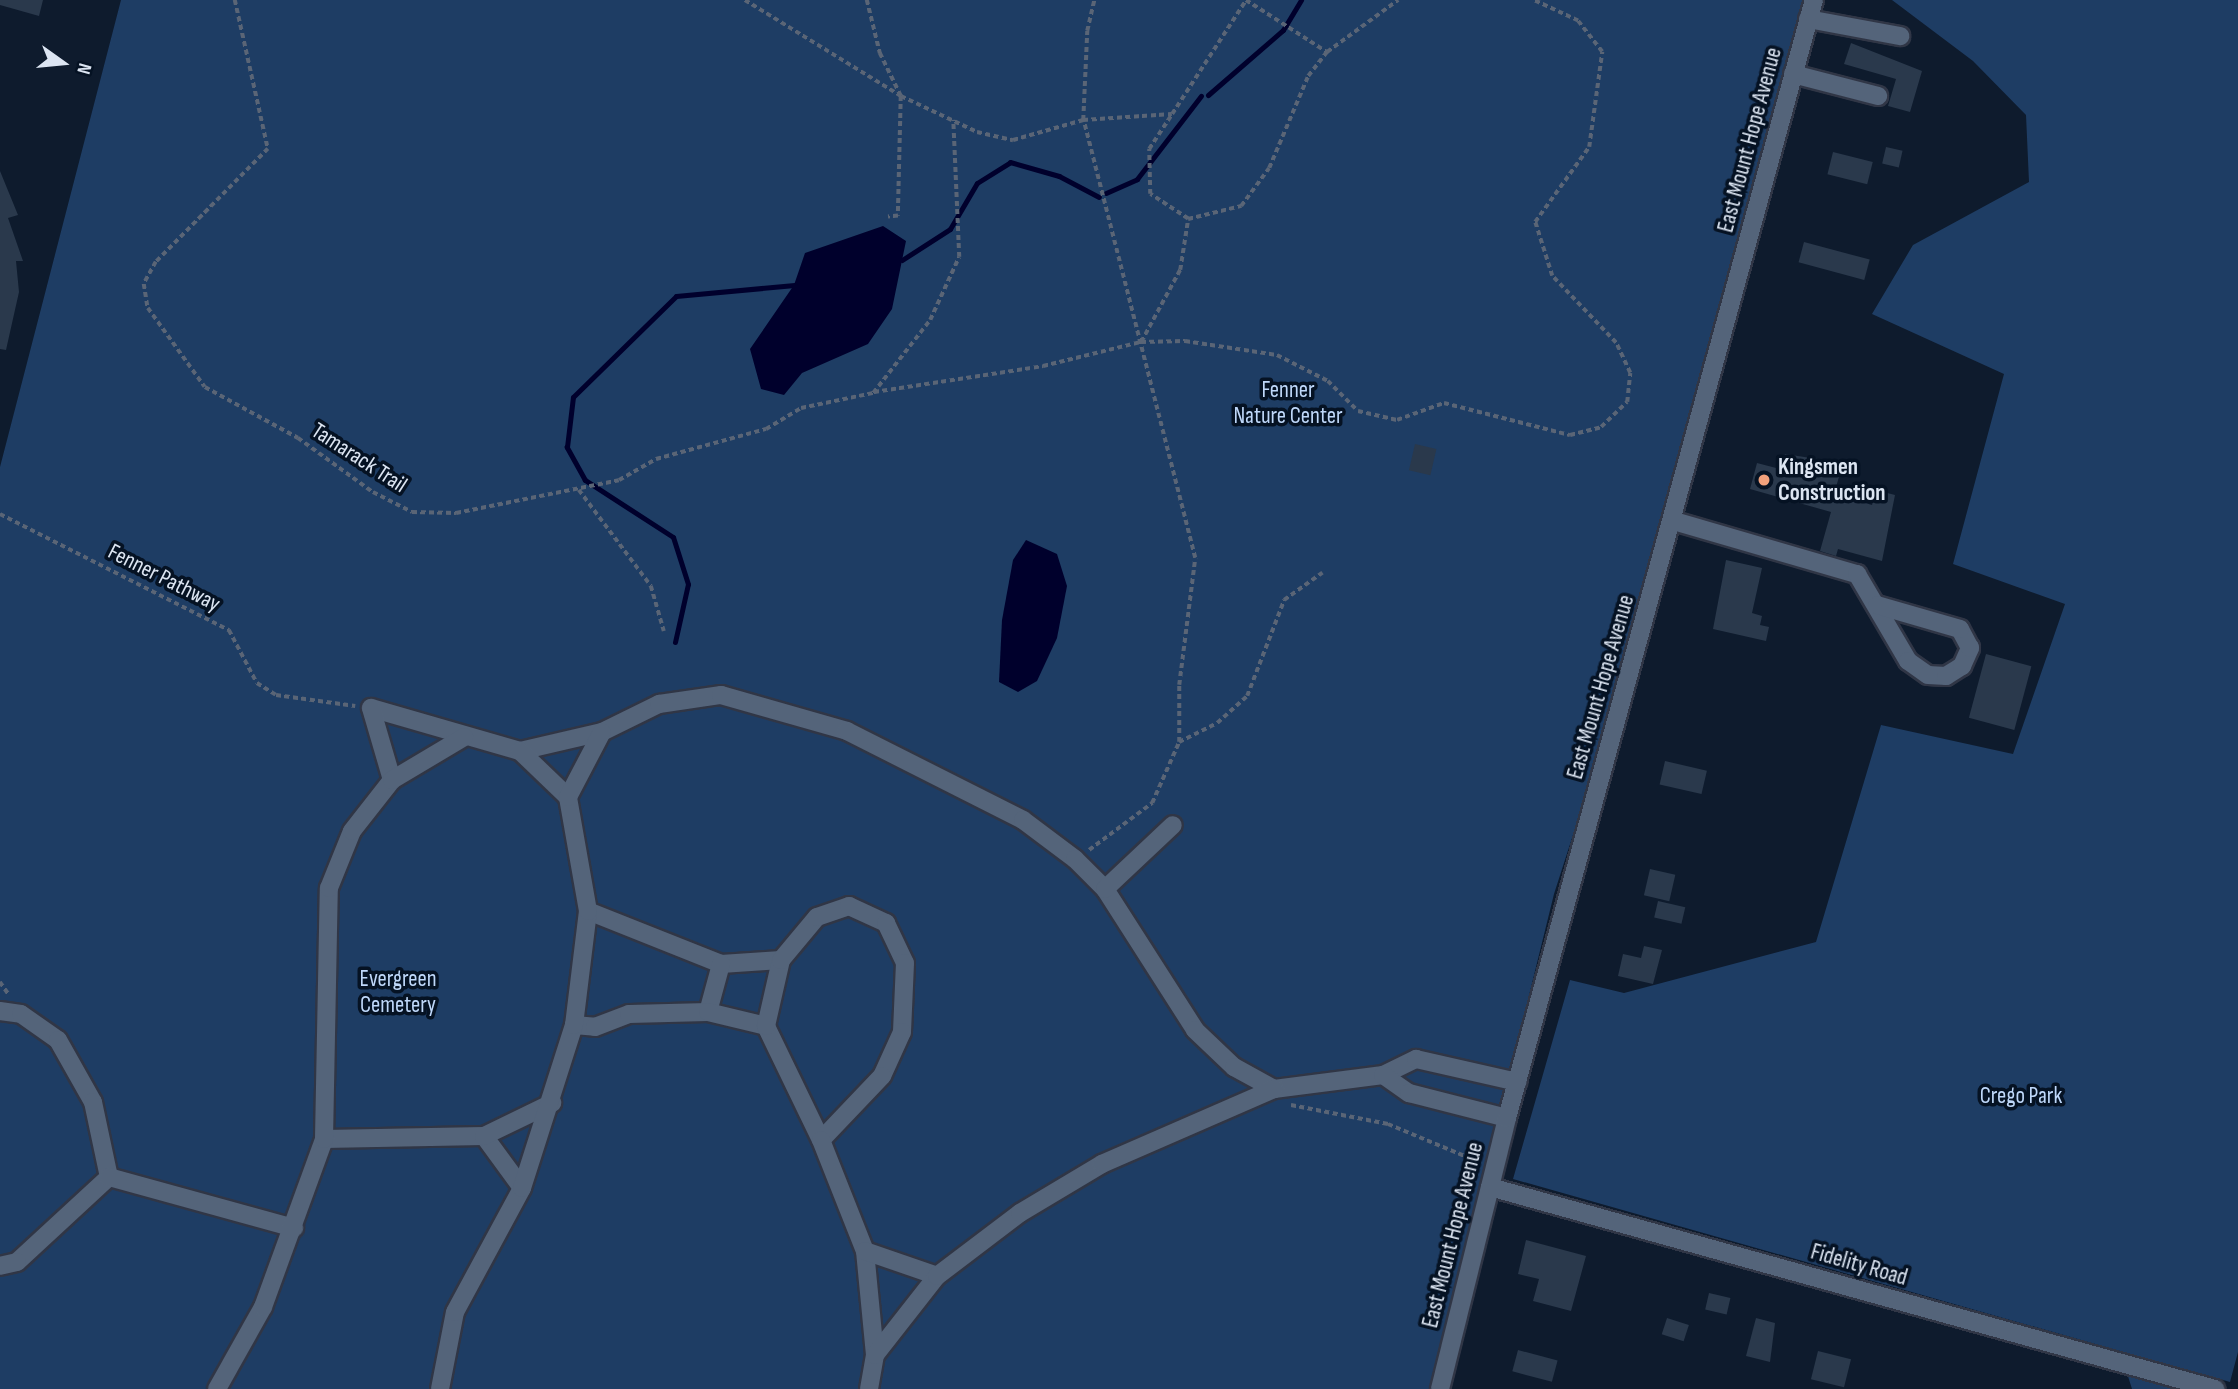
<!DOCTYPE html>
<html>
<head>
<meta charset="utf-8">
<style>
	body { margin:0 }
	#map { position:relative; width:2238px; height:1389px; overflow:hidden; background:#0e1b2d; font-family:"Sofia Sans Condensed",sans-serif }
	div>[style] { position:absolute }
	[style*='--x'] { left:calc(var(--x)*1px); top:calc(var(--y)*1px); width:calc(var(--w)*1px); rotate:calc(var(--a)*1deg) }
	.green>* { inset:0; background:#1e3d64 }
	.water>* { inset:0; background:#00002c }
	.stream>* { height:5px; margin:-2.5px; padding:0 2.5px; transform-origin:2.5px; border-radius:2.5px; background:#00002c }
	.building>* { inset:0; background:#2a394c; transform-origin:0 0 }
	.path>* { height:3.5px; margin-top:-1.75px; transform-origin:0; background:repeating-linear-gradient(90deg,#5a6576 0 5px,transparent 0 8.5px) }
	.roads { filter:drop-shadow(2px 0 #303646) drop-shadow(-2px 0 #303646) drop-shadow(0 2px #303646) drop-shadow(0 -2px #303646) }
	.minor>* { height:18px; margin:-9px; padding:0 9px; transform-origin:9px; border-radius:9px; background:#54647a }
	.dots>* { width:19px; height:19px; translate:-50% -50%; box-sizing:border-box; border:4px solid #051223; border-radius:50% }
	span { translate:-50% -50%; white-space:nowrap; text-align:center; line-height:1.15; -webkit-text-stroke:7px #051223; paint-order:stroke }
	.street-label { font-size:23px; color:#dce5f2 }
	.park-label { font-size:23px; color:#bfd8fa }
	.poi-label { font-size:23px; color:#dce5f2; font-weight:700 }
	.left { translate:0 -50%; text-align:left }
	.north { position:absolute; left:28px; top:28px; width:70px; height:70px; -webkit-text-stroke:5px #051223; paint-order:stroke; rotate:105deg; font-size:19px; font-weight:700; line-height:28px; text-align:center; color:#dce5f2 }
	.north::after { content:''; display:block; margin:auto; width:24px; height:32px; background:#dce5f2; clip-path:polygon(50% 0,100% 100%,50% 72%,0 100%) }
</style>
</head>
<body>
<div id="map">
	<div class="green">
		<div style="clip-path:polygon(121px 0,1812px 0,1674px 521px,1554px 894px,1432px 1389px,0 1389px,0 467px)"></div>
		<div style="clip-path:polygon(1892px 0,2238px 0,2238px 1352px,2230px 1382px,2195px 1372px,2182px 1389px,2132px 1389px,2120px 1351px,1513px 1179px,1570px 980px,1624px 993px,1816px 942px,1881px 725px,2013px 754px,2065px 604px,1953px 564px,2004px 374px,1872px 314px,1913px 245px,2029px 182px,2026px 115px,1973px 61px)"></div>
	</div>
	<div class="water">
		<div style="clip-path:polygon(883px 226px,906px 241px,892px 309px,868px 344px,802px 373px,784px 395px,761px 389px,750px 349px,794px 285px,805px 253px)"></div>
		<div style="clip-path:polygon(1026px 540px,1057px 554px,1067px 586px,1057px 638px,1037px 681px,1018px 692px,999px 682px,1002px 620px,1013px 560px)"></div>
	</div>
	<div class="stream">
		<div style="--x:1208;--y:95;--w:99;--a:-40.9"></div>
		<div style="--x:1283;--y:30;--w:35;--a:-59"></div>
		<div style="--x:1106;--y:193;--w:34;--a:-24"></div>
		<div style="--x:1137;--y:179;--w:105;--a:-52.4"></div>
		<div style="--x:902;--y:260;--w:57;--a:-32.9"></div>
		<div style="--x:950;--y:229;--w:53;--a:-59.6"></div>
		<div style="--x:977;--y:183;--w:39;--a:-32"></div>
		<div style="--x:1010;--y:162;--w:51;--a:15.9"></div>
		<div style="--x:1059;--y:176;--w:45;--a:27.7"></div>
		<div style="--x:675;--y:642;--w:59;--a:-77.4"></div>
		<div style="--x:688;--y:584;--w:49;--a:-107.7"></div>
		<div style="--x:673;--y:537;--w:105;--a:-147.1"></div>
		<div style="--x:585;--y:480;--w:38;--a:-119"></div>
		<div style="--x:567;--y:447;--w:50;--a:-83.2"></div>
		<div style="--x:573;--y:397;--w:144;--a:-44.4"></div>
		<div style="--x:676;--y:296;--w:119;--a:-5.3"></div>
	</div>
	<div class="building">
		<div style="clip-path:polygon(0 0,43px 0,39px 16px,0 5px)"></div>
		<div style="clip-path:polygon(1851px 43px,1922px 71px,1910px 112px,1888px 106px,1896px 79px,1844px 64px)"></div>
		<div style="left:1886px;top:147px;width:17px;height:17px;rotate:13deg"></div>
		<div style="left:1833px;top:152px;width:41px;height:23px;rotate:14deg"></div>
		<div style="clip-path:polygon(0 171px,18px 215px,8px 218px,23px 261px,16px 261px,19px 292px,6px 350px,0 349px)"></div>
		<div style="left:1804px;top:242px;width:68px;height:21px;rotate:15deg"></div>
		<div style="left:1415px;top:444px;width:22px;height:27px;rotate:13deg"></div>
		<div style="clip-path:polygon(1785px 454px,1843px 463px,1834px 494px,1872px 505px,1876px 490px,1895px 495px,1882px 561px,1838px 549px,1836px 556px,1820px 551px,1831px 512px,1750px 489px,1757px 463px,1780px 469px)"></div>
		<div style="clip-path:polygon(1726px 560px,1762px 568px,1752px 613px,1762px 616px,1760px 625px,1769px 627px,1766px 641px,1713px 629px)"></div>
		<div style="left:1986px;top:654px;width:47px;height:66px;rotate:15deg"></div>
		<div style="left:1665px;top:761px;width:43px;height:24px;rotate:13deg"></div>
		<div style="left:1650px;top:869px;width:26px;height:27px;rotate:13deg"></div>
		<div style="left:1658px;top:901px;width:28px;height:17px;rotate:13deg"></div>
		<div style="clip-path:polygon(1644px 946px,1662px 950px,1653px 984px,1618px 976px,1623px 954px,1641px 958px)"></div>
		<div style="clip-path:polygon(1526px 1240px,1586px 1256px,1571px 1311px,1533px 1301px,1539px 1279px,1518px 1274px)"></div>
		<div style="left:1709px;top:1293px;width:22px;height:17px;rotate:13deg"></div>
		<div style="left:1667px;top:1318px;width:23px;height:17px;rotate:18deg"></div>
		<div style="clip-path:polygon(1756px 1318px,1775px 1323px,1770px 1362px,1746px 1356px)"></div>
		<div style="left:1518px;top:1350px;width:41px;height:22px;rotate:15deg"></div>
		<div style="left:1818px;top:1351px;width:34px;height:29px;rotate:14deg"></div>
	</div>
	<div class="path">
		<div style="--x:235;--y:0;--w:153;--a:77.5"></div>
		<div style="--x:268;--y:149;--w:159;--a:134.7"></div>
		<div style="--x:156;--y:262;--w:25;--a:119"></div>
		<div style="--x:144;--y:284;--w:24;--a:81"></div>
		<div style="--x:148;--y:308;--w:97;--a:54.2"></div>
		<div style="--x:205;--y:387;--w:106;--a:28.7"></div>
		<div style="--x:298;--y:438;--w:92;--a:35.8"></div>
		<div style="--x:373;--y:492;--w:44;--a:27.1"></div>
		<div style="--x:412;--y:512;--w:44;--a:1.3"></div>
		<div style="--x:456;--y:513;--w:166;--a:-11.4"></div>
		<div style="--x:619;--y:480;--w:43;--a:-29.6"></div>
		<div style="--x:656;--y:459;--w:114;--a:-15.3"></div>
		<div style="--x:766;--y:429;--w:41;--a:-31"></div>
		<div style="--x:801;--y:408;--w:74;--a:-11.8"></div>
		<div style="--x:873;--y:393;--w:93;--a:-52"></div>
		<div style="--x:930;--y:320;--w:69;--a:-65.3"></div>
		<div style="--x:959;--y:257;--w:137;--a:-92.5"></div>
		<div style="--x:745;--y:0;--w:183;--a:31.6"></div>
		<div style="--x:901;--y:96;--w:120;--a:91.4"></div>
		<div style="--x:898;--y:216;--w:10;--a:174"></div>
		<div style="--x:867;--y:0;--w:55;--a:76.2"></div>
		<div style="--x:880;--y:53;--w:48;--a:64"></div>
		<div style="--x:901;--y:96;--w:84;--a:25.3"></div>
		<div style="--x:977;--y:132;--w:37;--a:13"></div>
		<div style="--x:1013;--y:140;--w:73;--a:-15.9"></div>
		<div style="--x:1083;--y:120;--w:89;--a:-3.9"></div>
		<div style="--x:1172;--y:114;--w:136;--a:-57"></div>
		<div style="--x:1246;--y:0;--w:96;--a:32.7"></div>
		<div style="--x:1327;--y:52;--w:88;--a:-36.2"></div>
		<div style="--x:1188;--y:219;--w:55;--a:-13.8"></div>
		<div style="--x:1241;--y:206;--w:47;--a:-53.6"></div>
		<div style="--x:1269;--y:168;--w:100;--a:-67"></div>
		<div style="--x:1308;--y:76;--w:31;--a:-52"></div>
		<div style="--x:1141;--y:342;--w:82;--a:-61.6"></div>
		<div style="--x:1180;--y:270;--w:52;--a:-81.1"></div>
		<div style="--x:1188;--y:219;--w:45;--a:-146.7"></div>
		<div style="--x:1150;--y:194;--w:45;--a:-91.3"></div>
		<div style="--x:1149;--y:149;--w:42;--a:-56.7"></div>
		<div style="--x:874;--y:392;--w:171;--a:-8.7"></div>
		<div style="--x:1043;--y:366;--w:101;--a:-13.8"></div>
		<div style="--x:1141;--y:342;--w:44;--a:-1.3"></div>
		<div style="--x:1185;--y:341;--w:93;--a:8.7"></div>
		<div style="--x:1277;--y:355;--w:57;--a:27"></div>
		<div style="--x:1328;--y:381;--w:42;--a:45"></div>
		<div style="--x:1358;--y:411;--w:40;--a:13"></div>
		<div style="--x:1397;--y:420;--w:50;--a:-19.9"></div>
		<div style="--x:1444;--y:403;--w:130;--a:14.3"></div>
		<div style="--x:1570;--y:435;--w:32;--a:-14"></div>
		<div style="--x:1601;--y:427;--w:36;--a:-44"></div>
		<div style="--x:1627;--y:402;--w:29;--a:-84"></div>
		<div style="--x:1630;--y:373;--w:33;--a:-115"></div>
		<div style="--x:1616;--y:343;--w:93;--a:-133.7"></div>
		<div style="--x:1552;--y:276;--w:57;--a:-107.5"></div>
		<div style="--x:1535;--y:222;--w:92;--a:-54.2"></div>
		<div style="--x:1589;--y:147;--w:96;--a:-82.2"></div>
		<div style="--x:1602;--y:52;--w:39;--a:-128"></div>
		<div style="--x:1578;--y:21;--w:50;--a:-155"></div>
		<div style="--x:579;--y:490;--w:120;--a:53.1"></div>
		<div style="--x:651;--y:586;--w:47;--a:73.9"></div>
		<div style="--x:0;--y:514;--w:257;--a:26.9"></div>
		<div style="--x:229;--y:630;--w:60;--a:62.2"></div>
		<div style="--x:257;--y:683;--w:22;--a:32"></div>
		<div style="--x:276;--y:695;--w:80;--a:7.9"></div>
		<div style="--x:1179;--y:742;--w:42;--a:-26.6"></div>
		<div style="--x:1217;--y:723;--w:40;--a:-42"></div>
		<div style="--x:1247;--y:696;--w:103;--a:-68.9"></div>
		<div style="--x:1284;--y:600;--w:47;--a:-35.4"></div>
		<div style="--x:1089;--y:850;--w:79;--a:-36.7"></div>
		<div style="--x:1152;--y:803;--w:67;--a:-66.1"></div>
		<div style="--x:1179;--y:742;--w:57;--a:-90"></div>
		<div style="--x:1179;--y:685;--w:128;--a:-82.8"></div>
		<div style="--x:1195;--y:558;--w:452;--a:-104.3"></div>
		<div style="--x:1083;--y:120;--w:89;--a:-87.4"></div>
		<div style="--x:1087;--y:31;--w:32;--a:-77"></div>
		<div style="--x:0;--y:982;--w:16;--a:55"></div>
		<div style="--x:1291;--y:1105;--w:99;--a:11.1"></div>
		<div style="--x:1388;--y:1124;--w:99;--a:22.7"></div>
	</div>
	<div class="roads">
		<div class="minor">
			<div style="--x:1808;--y:19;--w:94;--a:10.5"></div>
			<div style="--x:1793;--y:74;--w:88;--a:14.5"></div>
			<div style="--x:1674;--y:521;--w:191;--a:16.2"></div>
			<div style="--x:1857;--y:574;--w:101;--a:59.6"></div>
			<div style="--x:1908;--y:661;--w:24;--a:35"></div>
			<div style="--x:1928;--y:675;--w:18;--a:3"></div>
			<div style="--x:1946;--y:676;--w:19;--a:-32"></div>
			<div style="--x:1962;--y:666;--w:20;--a:-66"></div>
			<div style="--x:1970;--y:648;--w:21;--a:-118"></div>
			<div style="--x:1960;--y:629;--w:86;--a:-163.9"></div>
			<div style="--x:371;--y:708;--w:155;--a:16.1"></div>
			<div style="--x:520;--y:751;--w:84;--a:-13"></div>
			<div style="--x:602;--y:732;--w:64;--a:-26.2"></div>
			<div style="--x:659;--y:704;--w:63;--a:-8.3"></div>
			<div style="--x:721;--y:695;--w:131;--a:15.9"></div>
			<div style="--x:847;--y:731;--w:197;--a:26.8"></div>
			<div style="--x:1023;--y:820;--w:65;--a:36.9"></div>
			<div style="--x:1075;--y:859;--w:42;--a:45"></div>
			<div style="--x:1105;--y:889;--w:167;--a:57.4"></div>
			<div style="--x:1195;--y:1030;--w:54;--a:43.5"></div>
			<div style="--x:1234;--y:1067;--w:46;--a:28.8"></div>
			<div style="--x:1274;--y:1089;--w:110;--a:-7.3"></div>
			<div style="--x:1383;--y:1075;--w:37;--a:-26"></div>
			<div style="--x:1416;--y:1059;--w:104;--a:12.8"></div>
			<div style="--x:371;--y:708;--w:75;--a:73.7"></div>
			<div style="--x:520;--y:751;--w:66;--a:43.8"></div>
			<div style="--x:1105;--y:889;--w:93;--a:-43.3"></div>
			<div style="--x:588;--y:911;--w:143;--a:21.7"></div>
			<div style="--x:721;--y:964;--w:60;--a:-3.8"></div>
			<div style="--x:0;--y:1011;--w:21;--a:8"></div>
			<div style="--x:21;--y:1014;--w:45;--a:35.1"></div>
			<div style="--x:58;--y:1040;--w:71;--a:60.6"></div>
			<div style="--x:93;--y:1102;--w:77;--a:78"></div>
			<div style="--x:109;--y:1177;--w:125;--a:137.3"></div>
			<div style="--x:17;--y:1262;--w:17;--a:167"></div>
			<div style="--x:708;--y:1012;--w:50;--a:-74.8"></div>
			<div style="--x:574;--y:1025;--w:21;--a:5"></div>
			<div style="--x:595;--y:1027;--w:36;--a:-21"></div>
			<div style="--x:629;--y:1014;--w:79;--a:-1.5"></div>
			<div style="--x:708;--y:1012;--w:60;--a:13.6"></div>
			<div style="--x:1383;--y:1075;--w:32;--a:35"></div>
			<div style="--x:1409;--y:1093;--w:101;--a:14.3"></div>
			<div style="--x:484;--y:1136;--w:64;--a:53.8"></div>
			<div style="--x:324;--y:1139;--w:160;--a:-1.1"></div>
			<div style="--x:484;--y:1136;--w:76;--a:-25.9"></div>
			<div style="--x:821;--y:1140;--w:127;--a:-115.8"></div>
			<div style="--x:766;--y:1026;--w:68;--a:-77.2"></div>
			<div style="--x:781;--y:960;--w:56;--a:-50.1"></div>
			<div style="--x:817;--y:917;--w:34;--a:-19"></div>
			<div style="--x:849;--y:906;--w:41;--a:24.7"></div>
			<div style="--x:886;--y:923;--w:44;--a:64.6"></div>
			<div style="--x:905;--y:963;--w:69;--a:92.5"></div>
			<div style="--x:902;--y:1032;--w:48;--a:114.4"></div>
			<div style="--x:882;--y:1076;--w:88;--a:133.6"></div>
			<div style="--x:821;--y:1140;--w:119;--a:68.4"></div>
			<div style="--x:865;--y:1251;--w:104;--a:84.5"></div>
			<div style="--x:109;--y:1177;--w:192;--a:15.4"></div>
			<div style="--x:1490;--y:1187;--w:753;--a:15.57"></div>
			<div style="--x:865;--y:1251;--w:76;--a:19.1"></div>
			<div style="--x:217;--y:1389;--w:94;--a:-60.7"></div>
			<div style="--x:263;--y:1307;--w:179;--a:-70"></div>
			<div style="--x:324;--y:1139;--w:251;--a:-88.9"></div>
			<div style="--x:329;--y:888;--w:61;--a:-68"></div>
			<div style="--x:352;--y:831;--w:65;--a:-51.9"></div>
			<div style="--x:392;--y:780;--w:84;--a:-30.8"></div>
			<div style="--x:440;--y:1389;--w:78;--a:-79"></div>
			<div style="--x:455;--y:1312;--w:141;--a:-61.6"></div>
			<div style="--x:522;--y:1188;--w:171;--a:-72.3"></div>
			<div style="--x:574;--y:1025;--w:115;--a:-83"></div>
			<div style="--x:588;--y:911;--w:116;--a:-100"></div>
			<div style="--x:568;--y:797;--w:73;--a:-62.4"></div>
			<div style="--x:869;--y:1389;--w:35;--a:-80"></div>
			<div style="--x:875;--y:1355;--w:100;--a:-51.9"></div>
			<div style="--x:937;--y:1276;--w:104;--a:-37.2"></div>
			<div style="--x:1020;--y:1213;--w:96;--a:-30.9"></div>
			<div style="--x:1102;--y:1164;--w:188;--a:-23.6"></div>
			<div style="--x:1440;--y:1389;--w:279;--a:-76.1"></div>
			<div style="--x:1507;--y:1118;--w:1159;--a:-74.65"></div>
		</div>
	</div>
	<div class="dots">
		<div style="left:1764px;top:480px;background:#f1a17c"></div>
	</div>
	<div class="street-label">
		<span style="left:1750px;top:140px;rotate:-75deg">East Mount Hope Avenue</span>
		<span style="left:359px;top:458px;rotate:33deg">Tamarack Trail</span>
		<span style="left:164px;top:578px;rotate:27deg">Fenner Pathway</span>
		<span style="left:1601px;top:687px;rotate:-74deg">East Mount Hope Avenue</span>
		<span style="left:1453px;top:1235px;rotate:-76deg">East Mount Hope Avenue</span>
		<span style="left:1859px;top:1265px;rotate:16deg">Fidelity Road</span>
	</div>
	<div class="park-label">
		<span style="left:1288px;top:403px">Fenner<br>Nature Center</span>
		<span style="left:398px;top:992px">Evergreen<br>Cemetery</span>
		<span style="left:2021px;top:1096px">Crego Park</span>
	</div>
	<div class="poi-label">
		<span class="left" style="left:1778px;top:480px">Kingsmen<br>Construction</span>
	</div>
	<div class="north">N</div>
</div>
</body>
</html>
